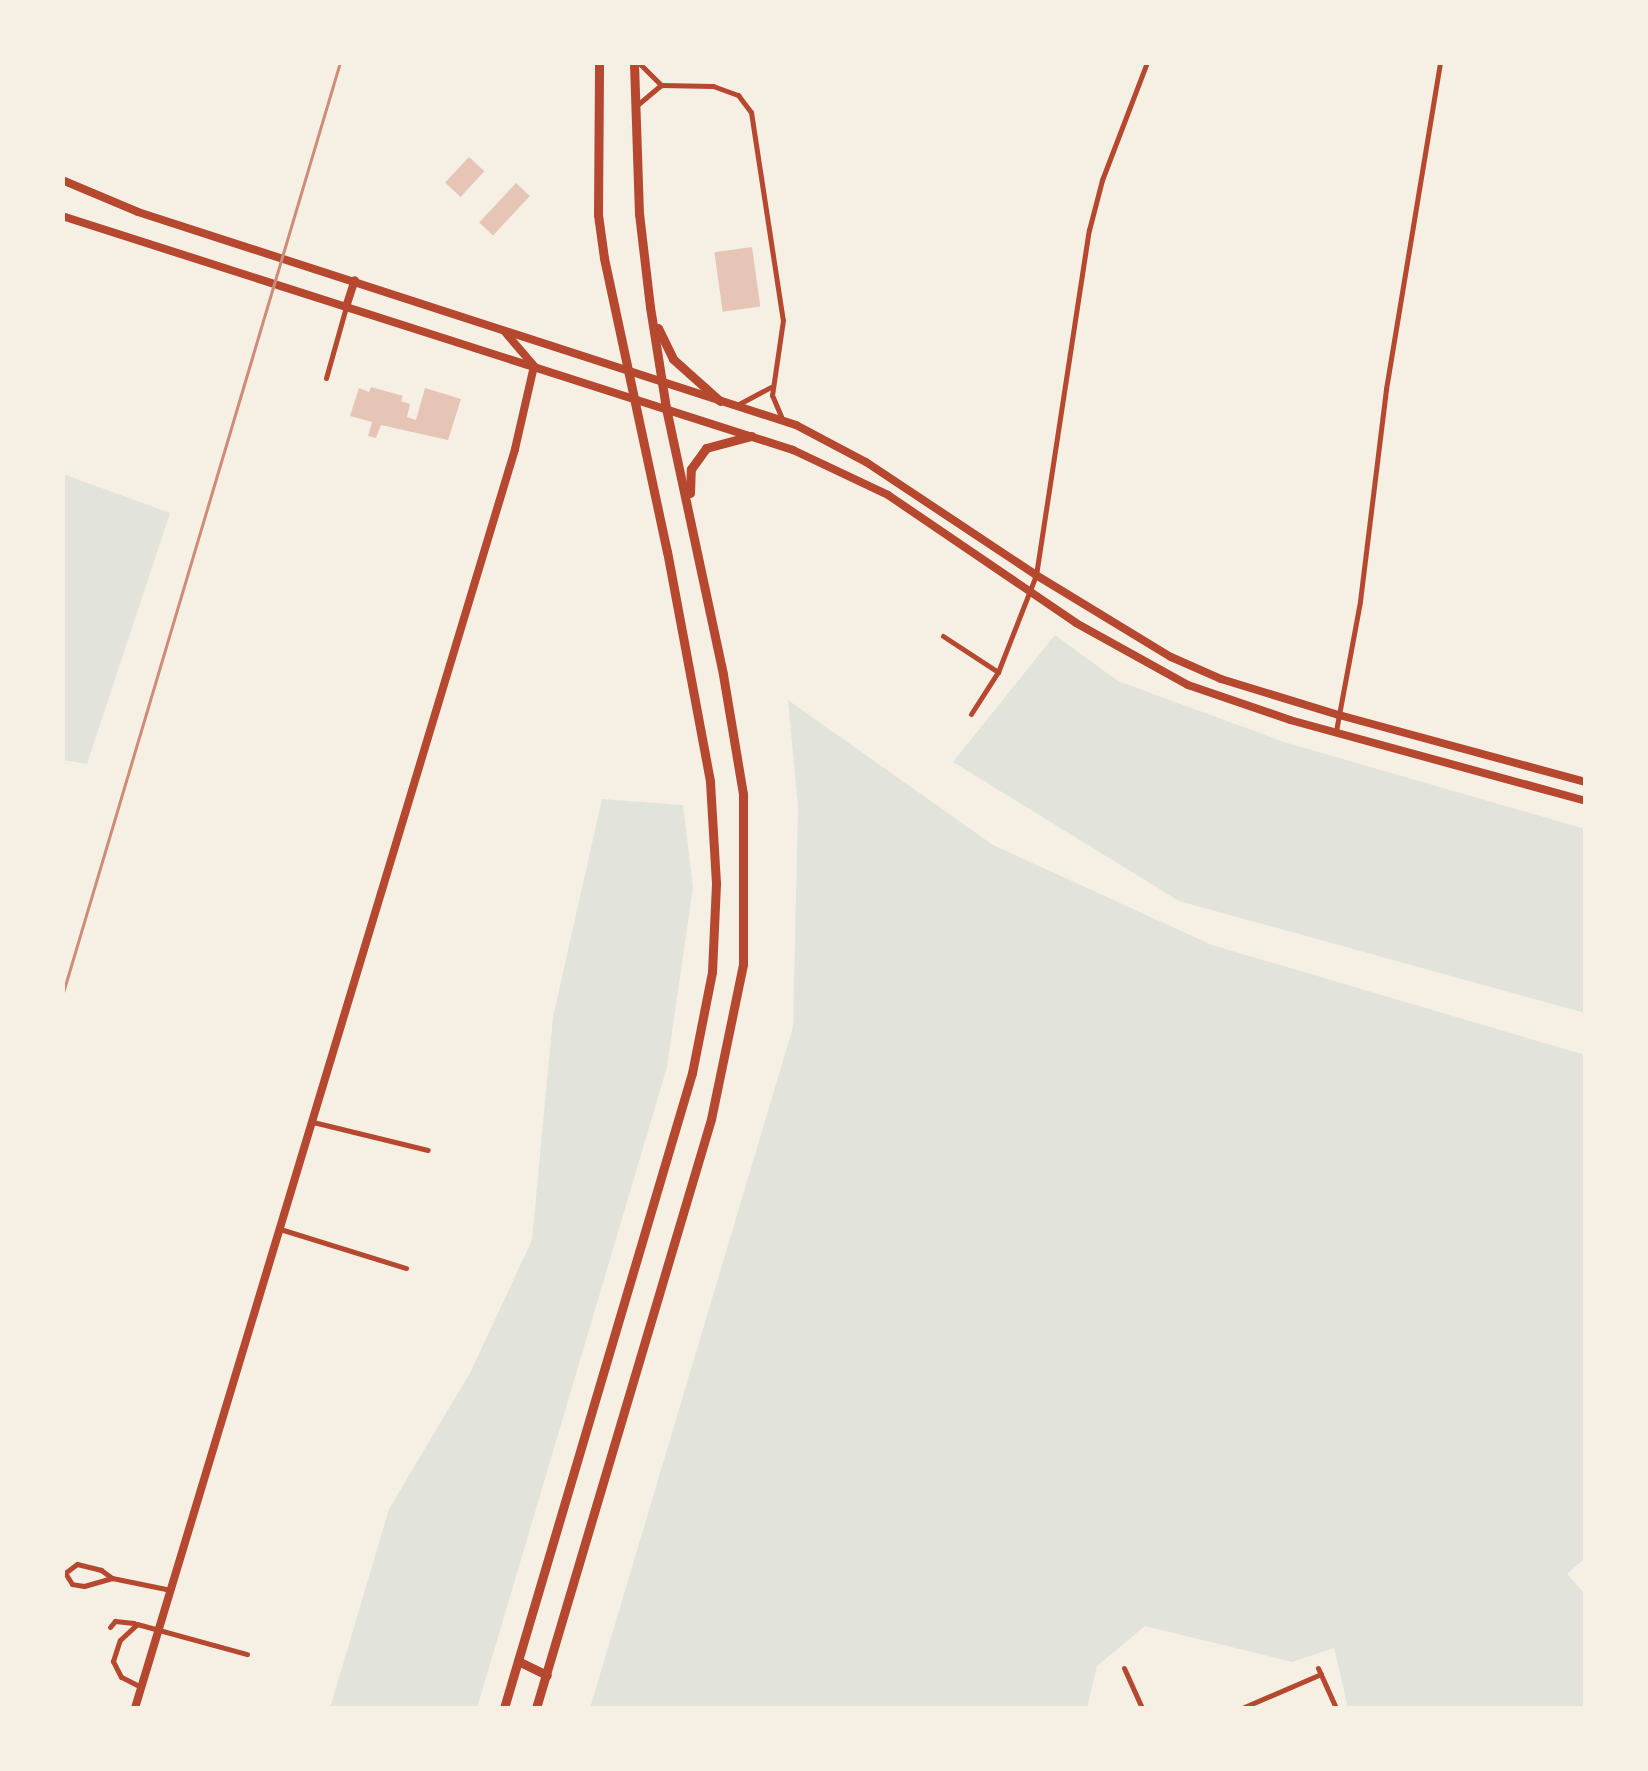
<!DOCTYPE html>
<html>
<head>
<meta charset="utf-8">
<style>
	body { margin:0 }
	#map { position:relative; width:1648px; height:1771px; overflow:hidden; background:#f6efe4; font-family:"Work Sans",sans-serif }
	div>[style] { position:absolute }
	[style*='--x'] { left:calc(var(--x)*1px); top:calc(var(--y)*1px); width:calc(var(--w)*1px); rotate:calc(var(--a)*1deg) }
	.green>* { inset:0; background:#e2e4dc }
	.building>* { inset:0; background:#e6c5b7; transform-origin:0 0 }
	.minor>* { height:5px; margin:-2.5px; padding:0 2.5px; transform-origin:2.5px; border-radius:2.5px; background:#b5482f }
	.secondary>* { height:8px; margin:-4px; padding:0 4px; transform-origin:4px; border-radius:4px; background:#b5482f }
	.trunk>* { height:9px; margin:-4.5px; padding:0 4.5px; transform-origin:4.5px; border-radius:4.5px; background:#b5482f }
	.rail>* { height:2.5px; margin:-1.25px; padding:0 1.25px; transform-origin:1.25px; border-radius:1.25px; background:#cf8b77 }
	span { translate:-50% -50%; white-space:nowrap; text-align:center; line-height:1.15; -webkit-text-stroke:10px #f6efe4; paint-order:stroke }
	.frame { position:absolute; inset:0; border:65px solid #f6efe4; pointer-events:none }
</style>
</head>
<body>
<div id="map">
	<div class="green">
		<div style="clip-path:polygon(63px 474px,170px 513px,87px 764px,63px 760px)"></div>
		<div style="clip-path:polygon(1055px 635px,1118px 681px,1284px 742px,1585px 829px,1585px 1013px,1179px 901px,953px 762px)"></div>
		<div style="clip-path:polygon(788px 700px,993px 845px,1212px 945px,1585px 1055px,1586px 1557px,1567px 1574px,1585px 1594px,1585px 1708px,1348px 1708px,1334px 1648px,1292px 1662px,1145px 1626px,1097px 1666px,1087px 1708px,590px 1708px,793px 1027px,798px 807px)"></div>
		<div style="clip-path:polygon(602px 799px,683px 805px,693px 887px,667px 1067px,477px 1708px,330px 1708px,389px 1509px,470px 1373px,532px 1240px,553px 1017px)"></div>
	</div>
	<div class="building">
		<div style="left:469px;top:157px;width:21px;height:35px;rotate:43deg"></div>
		<div style="left:516px;top:183px;width:19px;height:54px;rotate:43deg"></div>
		<div style="left:752px;top:247px;width:60px;height:38px;rotate:82deg"></div>
		<div style="clip-path:polygon(371px 387px,403px 396px,401px 401px,410px 404px,407px 417px,416px 420px,425px 388px,461px 399px,448px 440px,381px 425px,376px 438px,368px 436px,372px 422px,350px 416px,359px 388px,369px 392px)"></div>
	</div>
	<div class="minor">
		<div style="--x:638;--y:62;--w:33;--a:45"></div>
		<div style="--x:636;--y:106;--w:33;--a:-40"></div>
		<div style="--x:661;--y:85;--w:52;--a:1.1"></div>
		<div style="--x:713;--y:86;--w:27;--a:20"></div>
		<div style="--x:738;--y:95;--w:21;--a:53"></div>
		<div style="--x:751;--y:112;--w:210;--a:81.3"></div>
		<div style="--x:783;--y:320;--w:76;--a:98.3"></div>
		<div style="--x:772;--y:395;--w:26;--a:67"></div>
		<div style="--x:326;--y:378;--w:74;--a:-74.3"></div>
		<div style="--x:737;--y:405;--w:38;--a:-28"></div>
		<div style="--x:943;--y:636;--w:66;--a:33.2"></div>
		<div style="--x:971;--y:714;--w:50;--a:-57.3"></div>
		<div style="--x:998;--y:672;--w:104;--a:-68.6"></div>
		<div style="--x:1036;--y:575;--w:349;--a:-81.3"></div>
		<div style="--x:1089;--y:230;--w:52;--a:-75.4"></div>
		<div style="--x:1102;--y:180;--w:126;--a:-69.1"></div>
		<div style="--x:1336;--y:731;--w:132;--a:-79.5"></div>
		<div style="--x:1360;--y:601;--w:214;--a:-83"></div>
		<div style="--x:1386;--y:389;--w:331;--a:-80.6"></div>
		<div style="--x:313;--y:1122;--w:118;--a:13.7"></div>
		<div style="--x:280;--y:1229;--w:132;--a:17.2"></div>
		<div style="--x:77;--y:1564;--w:25;--a:14"></div>
		<div style="--x:101;--y:1570;--w:14;--a:36"></div>
		<div style="--x:112;--y:1578;--w:29;--a:164"></div>
		<div style="--x:84;--y:1586;--w:12;--a:-171"></div>
		<div style="--x:72;--y:1584;--w:13;--a:-122"></div>
		<div style="--x:65;--y:1573;--w:15;--a:-37"></div>
		<div style="--x:112;--y:1578;--w:60;--a:11.5"></div>
		<div style="--x:110;--y:1627;--w:8;--a:-50"></div>
		<div style="--x:115;--y:1621;--w:19;--a:6"></div>
		<div style="--x:1124;--y:1668;--w:44;--a:65.8"></div>
		<div style="--x:1318;--y:1668;--w:44;--a:65.8"></div>
		<div style="--x:141;--y:1687;--w:22;--a:-153"></div>
		<div style="--x:121;--y:1677;--w:18;--a:-117"></div>
		<div style="--x:113;--y:1661;--w:22;--a:-72"></div>
		<div style="--x:120;--y:1640;--w:23;--a:-43"></div>
		<div style="--x:137;--y:1624;--w:114;--a:15.3"></div>
		<div style="--x:1242;--y:1708;--w:86;--a:-23.3"></div>
	</div>
	<div class="secondary">
		<div style="--x:62;--y:180;--w:82;--a:22.8"></div>
		<div style="--x:138;--y:212;--w:692;--a:17.94"></div>
		<div style="--x:796;--y:425;--w:79;--a:27.9"></div>
		<div style="--x:866;--y:462;--w:204;--a:33.6"></div>
		<div style="--x:1036;--y:575;--w:158;--a:31.3"></div>
		<div style="--x:1171;--y:657;--w:55;--a:23.7"></div>
		<div style="--x:1221;--y:679;--w:123;--a:17"></div>
		<div style="--x:1339;--y:715;--w:256;--a:15.2"></div>
		<div style="--x:62;--y:216;--w:768;--a:17.75"></div>
		<div style="--x:793;--y:450;--w:105;--a:25.3"></div>
		<div style="--x:888;--y:495;--w:227;--a:34.2"></div>
		<div style="--x:1076;--y:623;--w:128;--a:29"></div>
		<div style="--x:1188;--y:685;--w:108;--a:18.9"></div>
		<div style="--x:1290;--y:720;--w:307;--a:15.3"></div>
		<div style="--x:346;--y:307;--w:28;--a:-72"></div>
		<div style="--x:505;--y:332;--w:45;--a:49.5"></div>
		<div style="--x:135;--y:1708;--w:1315;--a:-73.2"></div>
		<div style="--x:515;--y:449;--w:85;--a:-77.1"></div>
	</div>
	<div class="trunk">
		<div style="--x:658;--y:328;--w:34;--a:64"></div>
		<div style="--x:673;--y:359;--w:63;--a:41.8"></div>
		<div style="--x:690;--y:493;--w:24;--a:-88"></div>
		<div style="--x:691;--y:469;--w:26;--a:-54"></div>
		<div style="--x:706;--y:448;--w:47;--a:-14.9"></div>
		<div style="--x:518;--y:1661;--w:32;--a:26"></div>
		<div style="--x:504;--y:1708;--w:662;--a:-73.51"></div>
		<div style="--x:692;--y:1073;--w:103;--a:-78.8"></div>
		<div style="--x:712;--y:972;--w:89;--a:-87.4"></div>
		<div style="--x:716;--y:883;--w:102;--a:-93.4"></div>
		<div style="--x:710;--y:781;--w:233;--a:-100.6"></div>
		<div style="--x:667;--y:552;--w:301;--a:-102.1"></div>
		<div style="--x:604;--y:258;--w:43;--a:-97.9"></div>
		<div style="--x:598;--y:215;--w:153;--a:-89.6"></div>
		<div style="--x:536;--y:1708;--w:614;--a:-73.45"></div>
		<div style="--x:711;--y:1119;--w:158;--a:-78.3"></div>
		<div style="--x:743;--y:964;--w:170;--a:-90"></div>
		<div style="--x:743;--y:794;--w:122;--a:-99.5"></div>
		<div style="--x:723;--y:674;--w:272;--a:-102.1"></div>
		<div style="--x:666;--y:408;--w:102;--a:-99"></div>
		<div style="--x:650;--y:307;--w:94;--a:-96.7"></div>
		<div style="--x:639;--y:214;--w:152;--a:-91.9"></div>
	</div>
	<div class="rail">
		<div style="--x:62;--y:996;--w:974;--a:-73.42"></div>
	</div>
	<div class="frame"></div>
</div>
</body>
</html>
